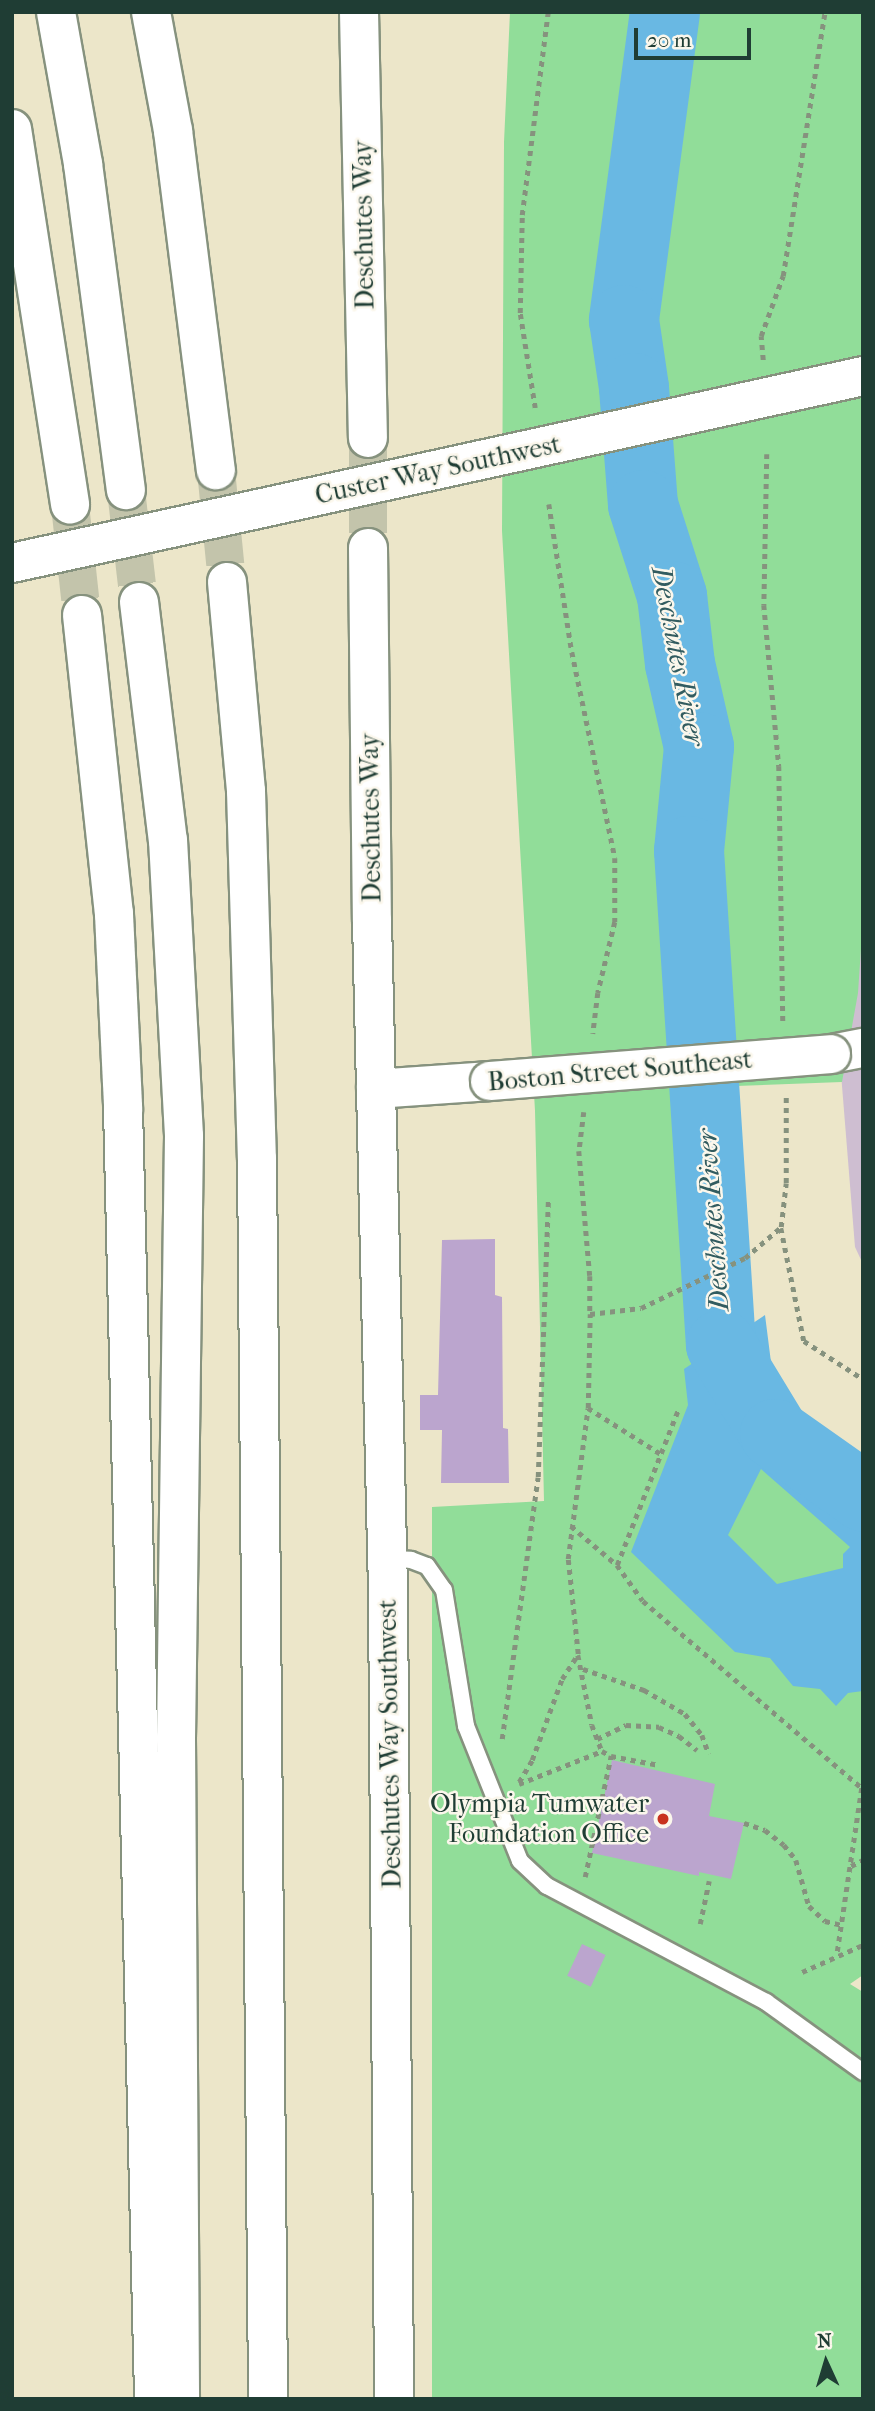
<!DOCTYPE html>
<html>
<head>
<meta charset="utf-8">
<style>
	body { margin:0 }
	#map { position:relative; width:875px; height:2411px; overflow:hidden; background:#ece6c9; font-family:"IM FELL French Canon",serif }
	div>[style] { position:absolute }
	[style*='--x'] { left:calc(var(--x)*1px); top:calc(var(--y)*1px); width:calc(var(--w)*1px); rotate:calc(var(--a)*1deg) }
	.industrial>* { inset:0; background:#cebed1 }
	.green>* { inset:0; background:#91dd99 }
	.water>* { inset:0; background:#69b8e3 }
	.river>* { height:70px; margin:-35px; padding:0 35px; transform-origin:35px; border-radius:35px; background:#69b8e3 }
	.building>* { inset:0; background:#bba5ce; transform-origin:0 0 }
	.secondary-tunnel>* { height:38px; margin-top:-19px; transform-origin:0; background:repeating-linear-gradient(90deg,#c3c4ab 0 38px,transparent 0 57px) }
	.highway-tunnel>* { height:38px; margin-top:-19px; transform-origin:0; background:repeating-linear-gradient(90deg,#c3c4ab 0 38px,transparent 0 57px) }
	.path>* { height:4.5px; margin-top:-2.25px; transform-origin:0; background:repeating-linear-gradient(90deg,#86927e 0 5px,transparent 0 10px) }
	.roads { filter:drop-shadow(2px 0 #86927e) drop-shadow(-2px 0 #86927e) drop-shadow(0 2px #86927e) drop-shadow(0 -2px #86927e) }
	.lane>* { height:16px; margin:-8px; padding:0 8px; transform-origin:8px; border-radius:8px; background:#fff }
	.secondary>* { height:38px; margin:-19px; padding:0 19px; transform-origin:19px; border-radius:19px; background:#fff }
	.highway>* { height:38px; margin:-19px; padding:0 19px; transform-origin:19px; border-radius:19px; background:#fff }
	.bridges { filter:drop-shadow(2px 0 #86927e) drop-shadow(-2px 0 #86927e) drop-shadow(0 2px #86927e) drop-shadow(0 -2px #86927e) }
	.secondary-bridge>* { height:38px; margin:-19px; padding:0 19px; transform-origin:19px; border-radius:19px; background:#fff }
	.dots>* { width:19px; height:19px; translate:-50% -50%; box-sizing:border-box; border:4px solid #fbf7ec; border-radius:50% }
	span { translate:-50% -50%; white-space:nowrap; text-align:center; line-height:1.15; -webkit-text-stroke:5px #fbf7ec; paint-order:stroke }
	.street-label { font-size:26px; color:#1f3d34 }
	.poi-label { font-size:26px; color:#1f3d34 }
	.right { translate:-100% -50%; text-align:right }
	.water-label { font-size:28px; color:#325c60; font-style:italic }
	.frame { position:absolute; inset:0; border:14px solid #1f3d34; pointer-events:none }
	.north { position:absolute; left:791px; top:2327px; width:70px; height:70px; -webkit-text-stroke:5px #fbf7ec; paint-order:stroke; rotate:356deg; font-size:19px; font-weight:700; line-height:28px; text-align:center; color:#1f3d34 }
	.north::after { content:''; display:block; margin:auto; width:24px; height:32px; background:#1f3d34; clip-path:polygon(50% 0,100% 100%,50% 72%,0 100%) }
	.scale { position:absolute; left:634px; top:28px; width:117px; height:32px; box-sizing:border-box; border:4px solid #1f3d34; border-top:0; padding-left:9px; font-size:21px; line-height:24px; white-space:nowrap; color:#1f3d34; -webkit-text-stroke:5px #fbf7ec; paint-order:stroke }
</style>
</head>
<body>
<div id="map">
	<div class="industrial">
		<div style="clip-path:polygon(863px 767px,863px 1264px,855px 1247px,835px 999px)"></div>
	</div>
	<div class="green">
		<div style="clip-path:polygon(510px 12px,863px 12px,863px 919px,858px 993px,842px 1082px,708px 1087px,709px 1191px,721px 1345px,775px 1434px,863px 1496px,863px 1975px,850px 1984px,863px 1992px,863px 2399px,432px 2399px,432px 1507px,544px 1501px,535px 1111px,502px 531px,504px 142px)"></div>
	</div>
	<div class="water">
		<div style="clip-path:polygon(evenodd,765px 1315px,779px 1425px,838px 1465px,863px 1460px,863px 1691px,848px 1693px,836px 1706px,820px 1689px,793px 1686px,770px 1658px,735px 1652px,631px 1552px,688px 1405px,684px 1369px,765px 1315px,761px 1469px,850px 1547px,843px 1554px,843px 1568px,777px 1584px,728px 1535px,761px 1469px)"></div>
	</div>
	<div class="river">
		<div style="--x:665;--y:12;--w:311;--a:97.6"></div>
		<div style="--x:624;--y:320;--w:69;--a:81.6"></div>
		<div style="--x:634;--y:388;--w:117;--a:85.6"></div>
		<div style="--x:643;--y:505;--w:96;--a:72.3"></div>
		<div style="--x:672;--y:596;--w:68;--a:83.3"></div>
		<div style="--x:680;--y:664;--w:85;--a:77.1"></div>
		<div style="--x:699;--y:747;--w:104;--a:95.5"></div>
		<div style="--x:689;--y:851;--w:495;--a:86.3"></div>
		<div style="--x:721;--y:1345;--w:104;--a:58.8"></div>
		<div style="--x:775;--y:1434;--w:108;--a:35.2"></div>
	</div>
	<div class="building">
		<div style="clip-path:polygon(495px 1239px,495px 1295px,502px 1297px,503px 1428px,508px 1429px,509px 1483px,441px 1483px,442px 1430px,420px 1430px,420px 1395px,438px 1395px,442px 1240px)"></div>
		<div style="clip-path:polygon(612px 1760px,715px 1784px,709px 1816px,744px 1823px,731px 1879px,699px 1872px,699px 1876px,592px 1853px)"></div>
		<div style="left:582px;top:1944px;width:26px;height:35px;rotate:25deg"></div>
	</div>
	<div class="secondary-tunnel">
		<div style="--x:368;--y:438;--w:110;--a:90"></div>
	</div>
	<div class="highway-tunnel">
		<div style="--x:216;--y:470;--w:113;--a:84.4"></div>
		<div style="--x:126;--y:490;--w:113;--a:83.4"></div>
		<div style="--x:70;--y:505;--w:111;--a:83.8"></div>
	</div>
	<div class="path">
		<div style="--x:763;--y:360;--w:24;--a:-95"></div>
		<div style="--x:761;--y:336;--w:64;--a:-69.9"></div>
		<div style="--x:783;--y:276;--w:267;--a:-81"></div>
		<div style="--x:535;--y:408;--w:96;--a:-99"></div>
		<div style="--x:520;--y:313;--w:98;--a:-88.8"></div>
		<div style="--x:522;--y:215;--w:205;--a:-82.7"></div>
		<div style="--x:767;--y:454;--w:151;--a:91.1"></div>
		<div style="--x:764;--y:605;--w:162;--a:84.7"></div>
		<div style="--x:779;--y:766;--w:255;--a:89.1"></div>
		<div style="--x:549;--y:504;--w:150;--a:81.2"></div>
		<div style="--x:572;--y:652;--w:210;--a:78.2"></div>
		<div style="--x:615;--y:858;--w:64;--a:90"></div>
		<div style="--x:615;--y:922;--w:73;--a:103.5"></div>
		<div style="--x:598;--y:993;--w:41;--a:97"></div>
		<div style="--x:584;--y:1112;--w:39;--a:97"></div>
		<div style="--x:579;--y:1151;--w:125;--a:85"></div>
		<div style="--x:590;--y:1276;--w:38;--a:90"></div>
		<div style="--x:781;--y:1228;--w:115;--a:78.5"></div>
		<div style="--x:804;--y:1341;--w:70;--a:32.8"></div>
		<div style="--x:588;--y:1408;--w:86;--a:32.2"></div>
		<div style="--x:571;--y:1526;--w:60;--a:40.3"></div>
		<div style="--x:617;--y:1565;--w:44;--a:54.2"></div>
		<div style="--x:643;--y:1601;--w:288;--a:40.5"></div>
		<div style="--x:862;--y:1788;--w:169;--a:98.5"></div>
		<div style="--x:617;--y:1565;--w:169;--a:-68.5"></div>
		<div style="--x:578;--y:1655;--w:71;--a:78.7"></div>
		<div style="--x:592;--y:1725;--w:28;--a:69"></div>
		<div style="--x:602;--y:1751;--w:10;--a:29"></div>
		<div style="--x:611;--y:1756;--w:49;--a:10.6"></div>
		<div style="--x:583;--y:1669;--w:65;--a:19"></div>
		<div style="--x:644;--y:1690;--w:48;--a:30.3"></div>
		<div style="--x:685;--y:1714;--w:27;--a:51"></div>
		<div style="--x:702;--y:1735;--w:20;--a:70"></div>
		<div style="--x:502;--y:1739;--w:264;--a:-82.2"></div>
		<div style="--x:538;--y:1477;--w:278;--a:-87.9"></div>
		<div style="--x:597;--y:1739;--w:32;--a:-26"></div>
		<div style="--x:626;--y:1725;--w:33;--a:3"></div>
		<div style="--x:659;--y:1727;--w:22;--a:24"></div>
		<div style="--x:679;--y:1736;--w:23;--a:38"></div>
		<div style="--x:519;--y:1782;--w:26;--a:-59"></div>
		<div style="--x:532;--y:1760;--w:86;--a:-69.7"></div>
		<div style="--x:562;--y:1679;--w:30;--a:-57"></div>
		<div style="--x:578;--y:1654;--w:96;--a:-96"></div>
		<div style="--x:568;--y:1559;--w:152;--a:-82.5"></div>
		<div style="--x:588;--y:1408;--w:94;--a:-88.8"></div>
		<div style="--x:590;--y:1314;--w:51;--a:-6.7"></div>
		<div style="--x:641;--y:1308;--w:115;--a:-25.7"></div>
		<div style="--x:745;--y:1258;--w:48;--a:-40.7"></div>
		<div style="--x:781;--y:1227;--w:44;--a:-83.5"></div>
		<div style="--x:786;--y:1183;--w:89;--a:-90"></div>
		<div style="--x:519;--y:1784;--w:89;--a:-21.7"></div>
		<div style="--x:744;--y:1823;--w:22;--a:18"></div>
		<div style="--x:765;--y:1830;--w:24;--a:38"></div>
		<div style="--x:784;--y:1845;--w:19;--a:51"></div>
		<div style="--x:796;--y:1860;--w:48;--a:74.2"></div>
		<div style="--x:809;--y:1906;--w:22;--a:43"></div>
		<div style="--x:825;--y:1921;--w:17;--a:13"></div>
		<div style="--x:851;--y:1866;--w:13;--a:-27"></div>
		<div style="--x:585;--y:1877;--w:124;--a:-77.9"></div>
		<div style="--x:700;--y:1924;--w:44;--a:-78.2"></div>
		<div style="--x:802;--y:1972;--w:67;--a:-23.9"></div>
	</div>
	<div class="roads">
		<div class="lane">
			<div style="--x:387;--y:1559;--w:24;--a:2"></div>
			<div style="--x:411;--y:1560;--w:17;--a:21"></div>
			<div style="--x:427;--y:1566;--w:29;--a:55"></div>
			<div style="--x:444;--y:1590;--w:138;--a:80.8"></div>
			<div style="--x:466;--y:1726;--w:145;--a:68.2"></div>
			<div style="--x:520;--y:1861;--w:37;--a:43"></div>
			<div style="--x:547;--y:1886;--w:248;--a:27.9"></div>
			<div style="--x:766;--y:2002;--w:120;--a:35.8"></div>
		</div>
		<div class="secondary">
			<div style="--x:359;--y:12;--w:426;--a:88.8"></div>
			<div style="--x:368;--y:548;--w:373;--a:89.4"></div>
			<div style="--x:372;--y:921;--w:671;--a:88.63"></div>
			<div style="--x:388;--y:1592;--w:807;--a:89.57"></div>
			<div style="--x:831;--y:1054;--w:33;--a:-11"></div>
			<div style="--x:376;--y:1089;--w:114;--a:-4"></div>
		</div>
		<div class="highway">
			<div style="--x:56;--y:12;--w:154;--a:79.9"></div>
			<div style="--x:83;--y:164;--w:329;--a:82.5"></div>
			<div style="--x:151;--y:12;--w:121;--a:79.5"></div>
			<div style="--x:173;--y:131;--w:342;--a:82.8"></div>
			<div style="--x:12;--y:129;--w:380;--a:81.2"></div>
			<div style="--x:227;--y:582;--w:210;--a:84.8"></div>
			<div style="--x:246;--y:791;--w:368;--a:88.3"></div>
			<div style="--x:257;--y:1159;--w:1240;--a:89.49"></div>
			<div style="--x:139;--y:602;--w:240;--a:83.1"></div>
			<div style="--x:168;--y:840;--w:296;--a:86.9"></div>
			<div style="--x:184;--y:1136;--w:602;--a:90.76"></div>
			<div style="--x:176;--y:1738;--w:661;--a:89.65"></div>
			<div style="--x:82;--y:615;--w:301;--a:83.9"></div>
			<div style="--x:114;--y:914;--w:194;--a:87.3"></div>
			<div style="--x:123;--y:1108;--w:1291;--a:88.62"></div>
		</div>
	</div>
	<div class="bridges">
		<div class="secondary-bridge">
			<div style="--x:12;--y:563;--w:871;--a:-12.39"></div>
			<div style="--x:490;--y:1081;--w:342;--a:-4.5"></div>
		</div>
	</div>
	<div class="dots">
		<div style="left:663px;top:1819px;background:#c8321e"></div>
	</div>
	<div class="street-label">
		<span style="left:364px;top:225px;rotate:-91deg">Deschutes Way</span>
		<span style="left:438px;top:470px;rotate:-12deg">Custer Way Southwest</span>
		<span style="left:371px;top:818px;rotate:-91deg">Deschutes Way</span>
		<span style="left:620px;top:1071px;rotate:-5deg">Boston Street Southeast</span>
		<span style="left:390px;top:1744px;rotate:-91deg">Deschutes Way Southwest</span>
	</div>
	<div class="poi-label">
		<span class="right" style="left:649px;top:1819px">Olympia Tumwater<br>Foundation Office</span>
	</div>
	<div class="water-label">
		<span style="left:678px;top:656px;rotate:79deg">Deschutes River</span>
		<span style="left:713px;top:1220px;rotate:-94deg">Deschutes River</span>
	</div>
	<div class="frame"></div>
	<div class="north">N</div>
	<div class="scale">20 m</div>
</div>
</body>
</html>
